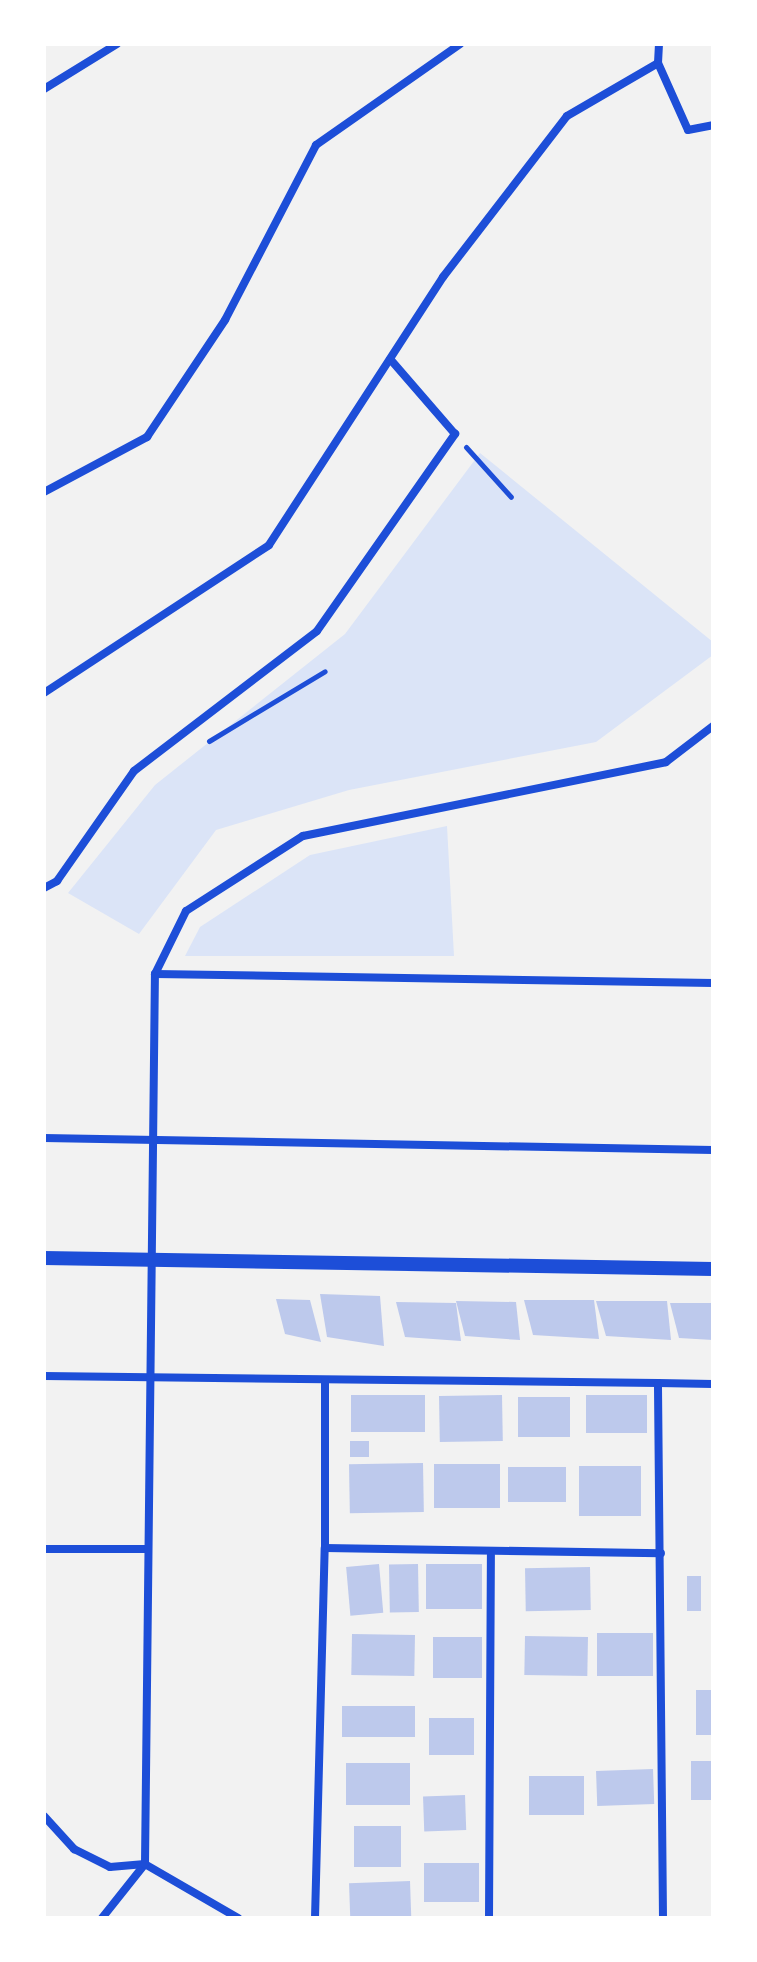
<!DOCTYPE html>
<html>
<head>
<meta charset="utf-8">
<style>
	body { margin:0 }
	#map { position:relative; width:757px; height:1962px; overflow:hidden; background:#f2f2f2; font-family:Overpass,sans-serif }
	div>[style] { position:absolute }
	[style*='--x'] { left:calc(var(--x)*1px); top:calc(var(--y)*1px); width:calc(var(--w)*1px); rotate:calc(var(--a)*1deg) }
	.green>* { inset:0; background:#dbe4f7 }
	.building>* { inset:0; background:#bdc9ec; transform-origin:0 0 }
	.path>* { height:5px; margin:-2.5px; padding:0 2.5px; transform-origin:2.5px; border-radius:2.5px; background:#1d4ed8 }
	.minor>* { height:8px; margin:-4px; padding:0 4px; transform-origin:4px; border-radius:4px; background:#1d4ed8 }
	.tertiary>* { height:14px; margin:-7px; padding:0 7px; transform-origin:7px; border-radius:7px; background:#1d4ed8 }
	span { translate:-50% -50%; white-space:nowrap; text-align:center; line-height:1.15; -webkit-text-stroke:7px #fff; paint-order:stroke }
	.frame { position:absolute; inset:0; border:46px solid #fff; pointer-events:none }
</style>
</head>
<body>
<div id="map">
	<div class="green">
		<div style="clip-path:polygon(480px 453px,713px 642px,713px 655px,596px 742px,349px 790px,216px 830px,139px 934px,68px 893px,155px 785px,345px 634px)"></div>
		<div style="clip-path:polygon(447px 826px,454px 956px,185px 956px,200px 927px,310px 855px)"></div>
	</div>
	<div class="building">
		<div style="clip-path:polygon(320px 1294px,380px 1296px,384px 1346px,327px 1337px)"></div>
		<div style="clip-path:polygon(276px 1299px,310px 1300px,321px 1342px,285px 1334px)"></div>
		<div style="clip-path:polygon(524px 1300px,594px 1300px,599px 1339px,533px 1335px)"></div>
		<div style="clip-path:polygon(456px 1301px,516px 1302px,520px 1340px,465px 1336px)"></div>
		<div style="clip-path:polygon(596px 1301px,667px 1301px,671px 1340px,606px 1336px)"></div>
		<div style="clip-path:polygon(396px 1302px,456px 1303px,461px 1341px,405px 1337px)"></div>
		<div style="clip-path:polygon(670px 1303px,713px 1303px,713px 1340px,679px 1338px)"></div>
		<div style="left:425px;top:1395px;width:37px;height:74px;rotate:90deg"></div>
		<div style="left:502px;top:1395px;width:46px;height:63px;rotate:89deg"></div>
		<div style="left:647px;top:1395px;width:38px;height:61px;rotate:90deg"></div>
		<div style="left:518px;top:1397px;width:52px;height:40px"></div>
		<div style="left:350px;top:1441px;width:19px;height:16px"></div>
		<div style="left:423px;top:1463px;width:49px;height:74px;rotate:89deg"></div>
		<div style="left:434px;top:1464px;width:66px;height:44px"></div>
		<div style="left:579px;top:1466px;width:62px;height:50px"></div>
		<div style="left:508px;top:1467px;width:58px;height:35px"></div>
		<div style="left:379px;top:1564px;width:49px;height:33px;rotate:85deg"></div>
		<div style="left:418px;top:1564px;width:48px;height:29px;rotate:89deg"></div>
		<div style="left:426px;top:1564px;width:56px;height:45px"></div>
		<div style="left:590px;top:1567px;width:43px;height:65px;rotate:89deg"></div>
		<div style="left:687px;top:1576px;width:14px;height:35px"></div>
		<div style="left:653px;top:1633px;width:43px;height:56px;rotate:90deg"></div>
		<div style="left:352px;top:1634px;width:63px;height:41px;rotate:1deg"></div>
		<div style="left:525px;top:1636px;width:63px;height:39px;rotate:1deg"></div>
		<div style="left:482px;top:1637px;width:41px;height:49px;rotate:90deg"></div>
		<div style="left:713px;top:1690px;width:45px;height:17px;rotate:90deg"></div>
		<div style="left:415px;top:1706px;width:31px;height:73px;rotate:90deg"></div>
		<div style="left:429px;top:1718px;width:45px;height:37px"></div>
		<div style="left:691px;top:1761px;width:22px;height:39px"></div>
		<div style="left:410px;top:1763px;width:42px;height:64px;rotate:90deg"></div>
		<div style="left:653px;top:1769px;width:35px;height:57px;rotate:88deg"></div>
		<div style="left:529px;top:1776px;width:55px;height:39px"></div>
		<div style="left:465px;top:1795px;width:35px;height:42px;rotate:88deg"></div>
		<div style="left:354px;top:1826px;width:47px;height:41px"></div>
		<div style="left:479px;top:1863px;width:39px;height:55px;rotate:90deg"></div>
		<div style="left:410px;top:1881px;width:37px;height:61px;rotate:88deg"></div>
	</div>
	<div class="path">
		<div style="--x:466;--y:447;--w:67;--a:48"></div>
		<div style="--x:209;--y:741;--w:135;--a:-31.1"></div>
	</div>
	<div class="minor">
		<div style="--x:658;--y:63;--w:19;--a:-87"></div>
		<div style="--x:44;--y:89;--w:86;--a:-31.7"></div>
		<div style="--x:44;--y:492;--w:117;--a:-28.1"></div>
		<div style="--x:147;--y:437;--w:141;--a:-56.3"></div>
		<div style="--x:225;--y:320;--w:197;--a:-62.5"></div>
		<div style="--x:316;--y:145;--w:176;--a:-35"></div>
		<div style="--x:44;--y:693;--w:269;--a:-33.3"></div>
		<div style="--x:269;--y:545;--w:320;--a:-57"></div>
		<div style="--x:443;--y:277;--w:203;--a:-52.4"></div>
		<div style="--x:567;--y:116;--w:105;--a:-30.2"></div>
		<div style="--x:658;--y:63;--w:73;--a:65.9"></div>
		<div style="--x:688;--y:130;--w:25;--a:-11"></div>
		<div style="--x:44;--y:888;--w:15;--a:-28"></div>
		<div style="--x:57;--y:881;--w:134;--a:-55"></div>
		<div style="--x:134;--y:771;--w:230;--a:-37.4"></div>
		<div style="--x:317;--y:631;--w:241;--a:-55"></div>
		<div style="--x:455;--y:434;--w:99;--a:-130.9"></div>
		<div style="--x:155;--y:974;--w:558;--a:0.92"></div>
		<div style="--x:44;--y:1138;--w:669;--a:1.03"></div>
		<div style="--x:44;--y:1376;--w:614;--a:0.65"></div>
		<div style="--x:325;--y:1380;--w:168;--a:90"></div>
		<div style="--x:44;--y:1549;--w:102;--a:0"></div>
		<div style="--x:44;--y:1816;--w:45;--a:47.7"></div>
		<div style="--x:74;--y:1849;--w:40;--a:26.6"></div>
		<div style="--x:110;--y:1867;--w:35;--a:-5"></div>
		<div style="--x:102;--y:1918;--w:69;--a:-51.5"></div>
		<div style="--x:238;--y:1918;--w:108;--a:-149.9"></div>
		<div style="--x:145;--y:1864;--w:890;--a:-89.36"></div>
		<div style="--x:155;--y:974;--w:70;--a:-63.8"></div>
		<div style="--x:186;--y:911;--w:139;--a:-32.7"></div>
		<div style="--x:303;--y:836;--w:370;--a:-11.5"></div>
		<div style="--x:666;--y:762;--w:59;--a:-37.5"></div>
		<div style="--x:315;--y:1918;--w:370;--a:-88.5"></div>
		<div style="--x:325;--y:1548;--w:336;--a:0.9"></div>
		<div style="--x:489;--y:1918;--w:363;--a:-89.7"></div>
		<div style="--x:663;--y:1918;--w:535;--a:-90.54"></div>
		<div style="--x:658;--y:1383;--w:55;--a:1"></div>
	</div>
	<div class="tertiary">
		<div style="--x:44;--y:1258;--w:669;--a:0.94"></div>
	</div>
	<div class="frame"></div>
</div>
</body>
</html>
